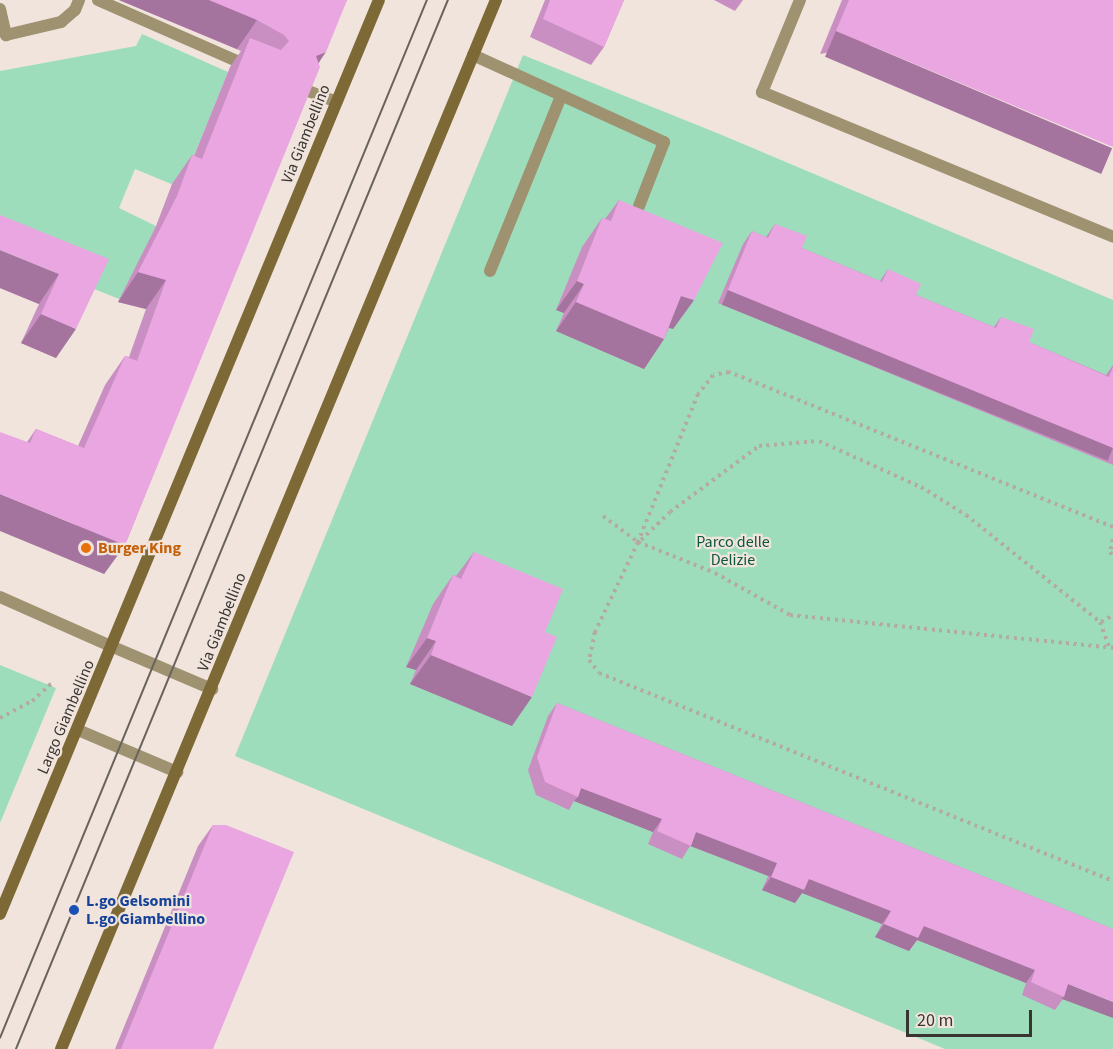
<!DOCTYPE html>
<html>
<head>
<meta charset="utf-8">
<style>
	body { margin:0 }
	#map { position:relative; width:1113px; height:1049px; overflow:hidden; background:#f0e4dd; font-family:"Source Sans 3",sans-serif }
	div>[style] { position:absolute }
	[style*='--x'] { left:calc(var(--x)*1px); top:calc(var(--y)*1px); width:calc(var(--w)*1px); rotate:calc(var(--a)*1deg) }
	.green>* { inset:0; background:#9dddbc }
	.path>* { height:4px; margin-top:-2px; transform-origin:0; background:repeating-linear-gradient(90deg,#b3aaa4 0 3px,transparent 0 7.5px) }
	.lane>* { height:12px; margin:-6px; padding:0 6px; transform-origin:6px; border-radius:6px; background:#9f9270 }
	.street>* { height:12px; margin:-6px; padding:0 6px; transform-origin:6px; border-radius:6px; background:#9f9270 }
	.secondary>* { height:12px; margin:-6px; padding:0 6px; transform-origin:6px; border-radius:6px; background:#7c6935 }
	.tram>* { height:1.5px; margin:-0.75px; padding:0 0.75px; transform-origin:0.75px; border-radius:0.75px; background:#69625e }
	.wall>* { inset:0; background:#c98fc2 }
	.shaded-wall>* { inset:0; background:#a4749e; transform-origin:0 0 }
	.building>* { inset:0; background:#eaa6e1 }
	.dots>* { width:16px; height:16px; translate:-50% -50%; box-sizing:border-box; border:3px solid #f0e4dd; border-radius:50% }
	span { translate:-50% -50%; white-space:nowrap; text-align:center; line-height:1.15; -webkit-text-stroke:4.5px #f0e4dd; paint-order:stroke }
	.street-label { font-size:16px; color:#393431 }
	.park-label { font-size:16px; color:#0b573b }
	.food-label { font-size:16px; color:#c56008; font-weight:700 }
	.left { translate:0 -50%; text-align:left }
	.transit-label { font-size:16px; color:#164399; font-weight:700 }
	.scale { position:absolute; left:906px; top:1010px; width:126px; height:27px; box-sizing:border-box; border:3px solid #393431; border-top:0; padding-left:8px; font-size:18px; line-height:21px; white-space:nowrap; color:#393431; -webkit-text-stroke:4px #f0e4dd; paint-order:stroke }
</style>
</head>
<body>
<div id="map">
	<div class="green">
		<div style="clip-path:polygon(142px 34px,228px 72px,181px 188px,135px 169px,119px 208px,156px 226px,142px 255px,159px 261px,139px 307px,0 251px,0 71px,136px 46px)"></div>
		<div style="clip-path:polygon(523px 55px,717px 133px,1113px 300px,1113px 1049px,945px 1049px,235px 756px)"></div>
		<div style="clip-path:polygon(0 665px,56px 688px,0 823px)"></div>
	</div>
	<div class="path">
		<div style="--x:603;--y:516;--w:44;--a:36.6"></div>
		<div style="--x:638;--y:542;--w:83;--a:21.9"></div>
		<div style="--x:715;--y:573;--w:86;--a:29.2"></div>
		<div style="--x:790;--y:615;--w:325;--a:5.8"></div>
		<div style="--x:1113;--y:527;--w:414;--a:-158"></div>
		<div style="--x:729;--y:372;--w:16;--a:169"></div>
		<div style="--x:713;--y:375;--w:24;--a:128"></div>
		<div style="--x:698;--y:394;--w:160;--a:112.1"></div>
		<div style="--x:638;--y:542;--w:100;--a:115.5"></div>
		<div style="--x:595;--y:632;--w:29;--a:102"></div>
		<div style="--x:589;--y:660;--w:16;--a:52"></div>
		<div style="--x:599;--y:673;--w:554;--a:22.03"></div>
		<div style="--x:1113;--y:539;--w:13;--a:103"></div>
		<div style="--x:1110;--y:552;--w:5;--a:53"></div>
		<div style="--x:641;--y:540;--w:40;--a:-44"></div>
		<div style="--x:670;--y:512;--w:111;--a:-36.6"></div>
		<div style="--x:759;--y:446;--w:60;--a:-4.8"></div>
		<div style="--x:819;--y:441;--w:112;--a:24.3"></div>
		<div style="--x:921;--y:487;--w:53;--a:31.9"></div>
		<div style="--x:966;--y:515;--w:171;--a:38.6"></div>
		<div style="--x:1100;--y:622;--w:27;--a:70"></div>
		<div style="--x:1101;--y:622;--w:14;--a:-30"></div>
		<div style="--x:0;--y:718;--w:36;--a:-28"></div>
		<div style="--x:32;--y:701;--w:28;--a:-42"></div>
	</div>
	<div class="lane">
		<div style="--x:98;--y:0;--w:164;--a:23.7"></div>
		<div style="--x:800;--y:0;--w:100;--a:112.4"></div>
		<div style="--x:762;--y:92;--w:380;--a:22.4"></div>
		<div style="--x:0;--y:9;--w:27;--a:77"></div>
		<div style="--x:6;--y:35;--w:57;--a:-13.3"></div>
		<div style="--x:61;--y:22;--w:18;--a:-41"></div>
		<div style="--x:75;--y:10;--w:11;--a:-68"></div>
		<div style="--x:473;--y:55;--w:210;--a:24.5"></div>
		<div style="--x:664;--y:142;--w:69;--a:111.3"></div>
		<div style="--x:303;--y:89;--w:36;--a:21"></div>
		<div style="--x:490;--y:271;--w:189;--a:-67.9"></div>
		<div style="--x:113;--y:647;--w:108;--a:23"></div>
		<div style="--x:78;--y:730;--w:108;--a:23"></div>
	</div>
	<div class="street">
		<div style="--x:0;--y:597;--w:124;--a:23.9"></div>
	</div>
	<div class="secondary">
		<div style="--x:0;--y:914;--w:989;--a:-67.48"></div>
		<div style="--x:61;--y:1049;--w:1136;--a:-67.48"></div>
	</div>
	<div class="tram">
		<div style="--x:0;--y:1038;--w:1122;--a:-67.64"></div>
		<div style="--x:16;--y:1049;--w:1134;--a:-67.62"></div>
	</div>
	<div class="wall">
		<div style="clip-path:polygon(119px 0,347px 0,319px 63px,125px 545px,104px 574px,27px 442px,36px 429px,78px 446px,105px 385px,125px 356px,129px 357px,146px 309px,118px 302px,156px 226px,172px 184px,192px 155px,194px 156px,230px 67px,241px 51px)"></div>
		<div style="clip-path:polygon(545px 0,624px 0,604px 47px,591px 65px,530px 37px)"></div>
		<div style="clip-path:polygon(714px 0,743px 0,735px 11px)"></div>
		<div style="clip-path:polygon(842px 0,1113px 0,820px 54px)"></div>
		<div style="clip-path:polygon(619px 200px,694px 300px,673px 329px,669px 328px,664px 339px,644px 369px,556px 331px,564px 313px,556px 310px,582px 247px,602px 218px,605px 219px)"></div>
		<div style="clip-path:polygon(775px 224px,802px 248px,880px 281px,888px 269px,916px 295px,994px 327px,1001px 317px,1029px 342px,1106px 375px,1113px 365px,1113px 465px,718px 303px,743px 244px,752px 231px,766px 237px)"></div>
		<div style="clip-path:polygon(109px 259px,56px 358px,21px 343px,39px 304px,0 288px)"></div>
		<div style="clip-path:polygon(474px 552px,545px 632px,512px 726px,410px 684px,416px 670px,406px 667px,433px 604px,453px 575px,456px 576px)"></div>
		<div style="clip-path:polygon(557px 703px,1113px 929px,1055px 1010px,1022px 995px,1026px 983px,917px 940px,909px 951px,875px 937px,882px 924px,802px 893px,795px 903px,762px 890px,768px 876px,690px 846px,682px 859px,648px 844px,653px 832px,574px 801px,569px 810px,536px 795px,528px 770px,548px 716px)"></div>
		<div style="clip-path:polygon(213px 825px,213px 1049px,115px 1049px,198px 846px)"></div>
	</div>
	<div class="shaded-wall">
		<div style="clip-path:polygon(119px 0,209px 0,257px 20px,237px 49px)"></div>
		<div style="left:836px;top:31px;width:300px;height:28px;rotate:23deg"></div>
		<div style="clip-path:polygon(326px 52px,306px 81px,316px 56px)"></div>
		<div style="clip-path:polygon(0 250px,59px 274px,39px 304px,0 288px)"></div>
		<div style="clip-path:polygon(138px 272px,166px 280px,146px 309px,118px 302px)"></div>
		<div style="clip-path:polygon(577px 281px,584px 284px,564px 313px,556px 310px)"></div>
		<div style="left:728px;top:290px;width:416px;height:16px;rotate:22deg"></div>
		<div style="clip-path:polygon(681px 296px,694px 300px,673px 329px,661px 325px)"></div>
		<div style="clip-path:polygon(576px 302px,664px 339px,644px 369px,556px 331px)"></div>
		<div style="clip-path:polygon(41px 314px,76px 329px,56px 358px,21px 343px)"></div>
		<div style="clip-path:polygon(0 494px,125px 545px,104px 574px,0 531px)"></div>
		<div style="clip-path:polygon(427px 638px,436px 641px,416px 670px,406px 667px)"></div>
		<div style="clip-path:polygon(431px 655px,532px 697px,512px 726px,410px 684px)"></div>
		<div style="clip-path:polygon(581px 788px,662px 819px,653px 832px,574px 801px,578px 797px)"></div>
		<div style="left:696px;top:832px;width:87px;height:15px;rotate:21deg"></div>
		<div style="clip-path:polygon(771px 877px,809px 879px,891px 911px,882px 924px,802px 893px,795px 903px,762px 890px)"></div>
		<div style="clip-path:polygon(884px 924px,924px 926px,1035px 970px,1026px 983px,917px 940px,909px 951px,875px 937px)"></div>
		<div style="clip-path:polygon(1068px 984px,1113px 1002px,1113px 1018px,1062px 999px)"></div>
	</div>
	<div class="building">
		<div style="clip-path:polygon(209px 0,347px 0,326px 52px,316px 56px,320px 67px,125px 545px,0 494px,0 432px,30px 443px,36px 429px,84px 448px,125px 356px,137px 361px,166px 280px,138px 272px,177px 196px,192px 155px,202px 159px,250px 38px,281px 50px,289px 41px,284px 35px,257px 20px)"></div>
		<div style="clip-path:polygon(550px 0,624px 0,604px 47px,543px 19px)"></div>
		<div style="clip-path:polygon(849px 0,1113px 0,1113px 147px,836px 31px)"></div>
		<div style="clip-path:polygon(619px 200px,723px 243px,694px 300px,681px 296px,664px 339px,576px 302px,584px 284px,577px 281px,602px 218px,611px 221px)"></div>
		<div style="clip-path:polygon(0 215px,109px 259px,76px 329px,41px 314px,59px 274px,0 250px)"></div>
		<div style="clip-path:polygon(775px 224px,807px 236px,802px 248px,882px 282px,888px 269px,921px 284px,916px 295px,996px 328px,1001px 317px,1034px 329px,1029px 342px,1109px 377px,1113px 367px,1113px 448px,728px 290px,752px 231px,768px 238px)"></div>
		<div style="clip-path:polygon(474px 552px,563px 589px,545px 632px,557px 637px,532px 697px,431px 655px,436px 641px,427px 638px,453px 575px,461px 579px)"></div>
		<div style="clip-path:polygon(557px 703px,1113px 929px,1113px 1002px,1068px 984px,1064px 997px,1031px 982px,1035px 970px,924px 926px,918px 938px,884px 924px,891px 911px,809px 879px,804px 890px,771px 877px,777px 863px,696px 832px,691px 846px,657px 831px,662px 819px,581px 788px,578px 797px,545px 782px,537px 757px)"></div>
		<div style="clip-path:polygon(213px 825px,226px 825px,294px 852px,213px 1049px,121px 1049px)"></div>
	</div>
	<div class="dots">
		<div style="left:86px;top:548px;background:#e8710a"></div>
		<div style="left:74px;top:910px;background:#1a4fb4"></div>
	</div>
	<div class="street-label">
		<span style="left:306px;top:134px;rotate:-68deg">Via Giambellino</span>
		<span style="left:222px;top:622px;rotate:-68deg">Via Giambellino</span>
		<span style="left:66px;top:717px;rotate:-67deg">Largo Giambellino</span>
	</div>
	<div class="park-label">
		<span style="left:733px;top:551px">Parco delle<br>Delizie</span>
	</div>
	<div class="food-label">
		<span class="left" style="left:98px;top:548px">Burger King</span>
	</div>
	<div class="transit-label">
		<span class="left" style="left:86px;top:910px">L.go Gelsomini<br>L.go Giambellino</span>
	</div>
	<div class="scale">20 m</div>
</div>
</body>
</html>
